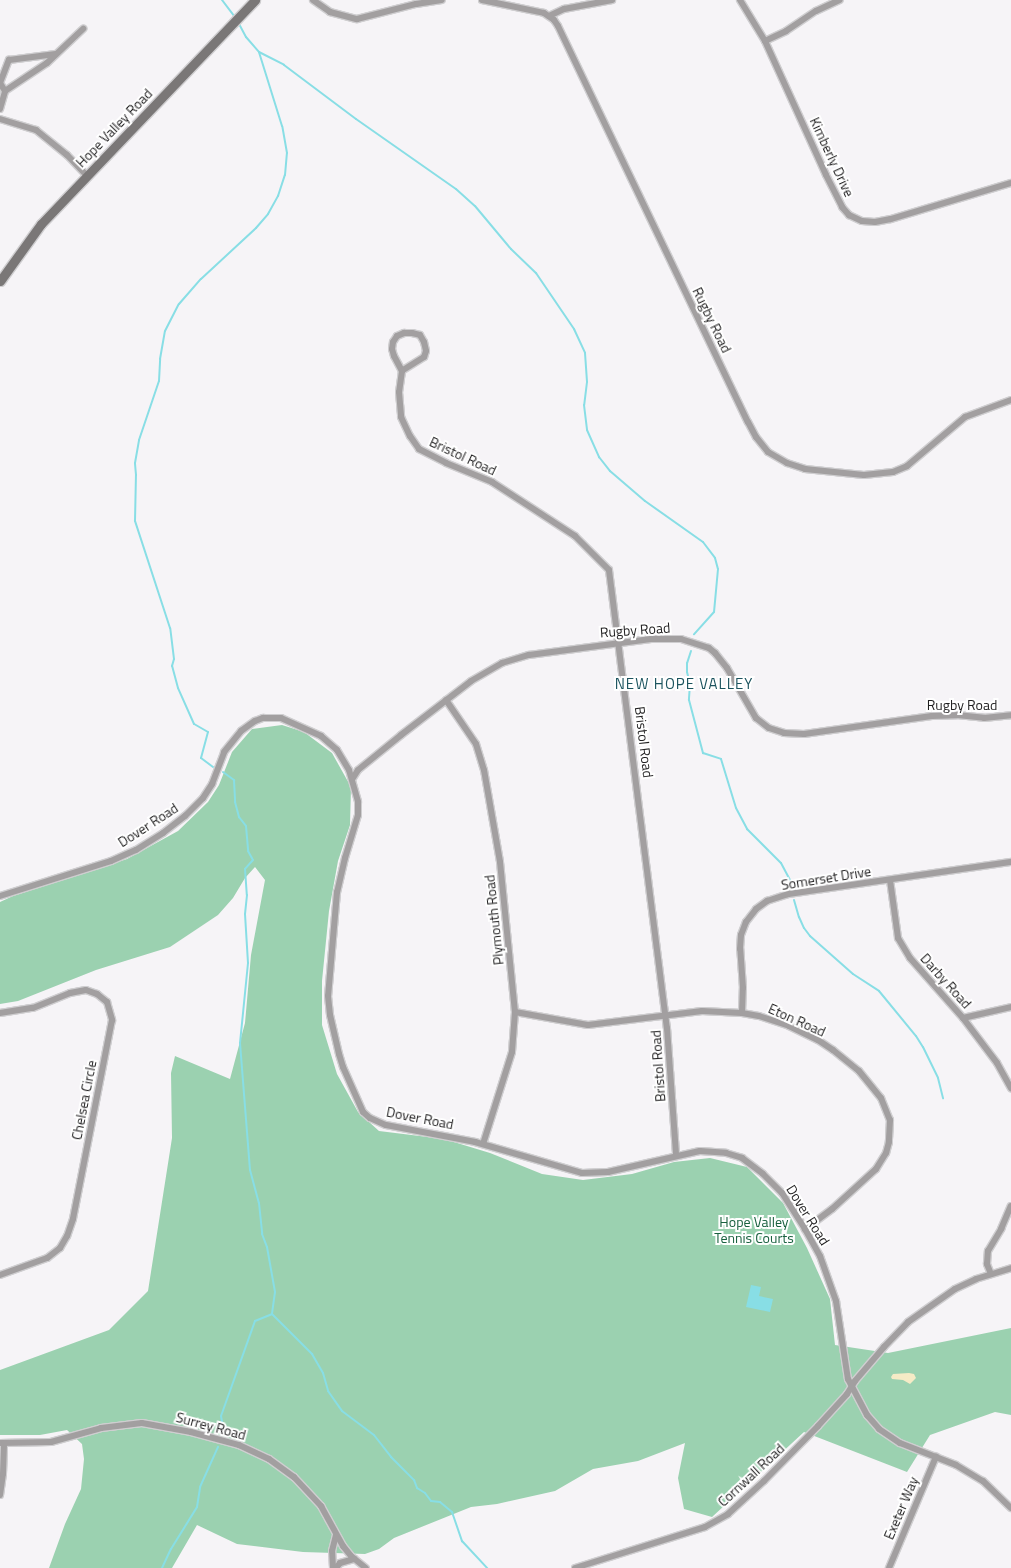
<!DOCTYPE html>
<html>
<head>
<meta charset="utf-8">
<style>
	body { margin:0 }
	#map { position:relative; width:1011px; height:1568px; overflow:hidden; background:#f6f4f7; font-family:"Titillium Web",sans-serif }
	div>[style] { position:absolute }
	[style*='--x'] { left:calc(var(--x)*1px); top:calc(var(--y)*1px); width:calc(var(--w)*1px); rotate:calc(var(--a)*1deg) }
	.green>* { inset:0; background:#9bd1b0 }
	.sand>* { inset:0; background:#f5ebc6 }
	.water>* { inset:0; background:#88dee5 }
	.stream>* { height:2px; margin:-1px; padding:0 1px; transform-origin:1px; border-radius:1px; background:#88dee5 }
	.roads { filter:drop-shadow(1px 0 #cfced0) drop-shadow(-1px 0 #cfced0) drop-shadow(0 1px #cfced0) drop-shadow(0 -1px #cfced0) }
	.minor>* { height:6px; margin:-3px; padding:0 3px; transform-origin:3px; border-radius:3px; background:#a29fa0 }
	.secondary>* { height:9px; margin:-4.5px; padding:0 4.5px; transform-origin:4.5px; border-radius:4.5px; background:#7a7777 }
	span { translate:-50% -50%; white-space:nowrap; text-align:center; line-height:1.15; -webkit-text-stroke:4px #fff; paint-order:stroke }
	.street-label { font-size:14px; color:#201f20 }
	.park-label { font-size:14px; color:#19613f }
	.neighbourhood-label { font-size:15px; color:#1b535e; letter-spacing:1px }
</style>
</head>
<body>
<div id="map">
	<div class="green">
		<div style="clip-path:polygon(282px 725px,304px 732px,332px 753px,351px 787px,350px 825px,338px 861px,329px 911px,322px 981px,322px 1025px,337px 1074px,358px 1112px,379px 1131px,444px 1139px,490px 1153px,542px 1174px,583px 1180px,632px 1174px,674px 1162px,710px 1158px,747px 1167px,783px 1203px,807px 1248px,830px 1299px,835px 1345px,888px 1353px,1011px 1328px,1011px 1415px,995px 1412px,930px 1435px,907px 1472px,804px 1432px,712px 1517px,684px 1509px,678px 1478px,685px 1443px,638px 1461px,593px 1469px,555px 1491px,497px 1504px,471px 1507px,394px 1538px,379px 1549px,365px 1554px,303px 1552px,237px 1544px,197px 1525px,172px 1568px,49px 1568px,65px 1524px,81px 1489px,84px 1459px,82px 1444px,67px 1430px,40px 1435px,0 1435px,0 1370px,109px 1330px,148px 1291px,172px 1138px,171px 1073px,175px 1056px,230px 1079px,245px 1023px,251px 955px,265px 880px,255px 867px,245px 878px,233px 898px,218px 915px,170px 947px,96px 970px,18px 1001px,0 1004px,0 902px,13px 896px,127px 859px,178px 831px,208px 802px,219px 785px,232px 752px,252px 729px)"></div>
	</div>
	<div class="sand">
		<div style="clip-path:polygon(909px 1373px,914px 1374px,916px 1378px,910px 1384px,903px 1380px,892px 1379px,891px 1377px,893px 1374px)"></div>
	</div>
	<div class="water">
		<div style="clip-path:polygon(751px 1285px,761px 1287px,759px 1296px,773px 1299px,770px 1312px,746px 1307px)"></div>
	</div>
	<div class="stream">
		<div style="--x:222;--y:0;--w:20;--a:53"></div>
		<div style="--x:238;--y:22;--w:17;--a:62"></div>
		<div style="--x:246;--y:37;--w:20;--a:49"></div>
		<div style="--x:259;--y:52;--w:28;--a:27"></div>
		<div style="--x:284;--y:65;--w:90;--a:36.9"></div>
		<div style="--x:356;--y:119;--w:122;--a:35"></div>
		<div style="--x:456;--y:189;--w:25;--a:42"></div>
		<div style="--x:475;--y:206;--w:56;--a:50.1"></div>
		<div style="--x:511;--y:249;--w:35;--a:44"></div>
		<div style="--x:536;--y:273;--w:68;--a:55.8"></div>
		<div style="--x:574;--y:329;--w:26;--a:65"></div>
		<div style="--x:585;--y:353;--w:29;--a:86"></div>
		<div style="--x:587;--y:382;--w:23;--a:97"></div>
		<div style="--x:584;--y:405;--w:25;--a:83"></div>
		<div style="--x:587;--y:430;--w:30;--a:66"></div>
		<div style="--x:599;--y:457;--w:18;--a:52"></div>
		<div style="--x:610;--y:471;--w:46;--a:40.6"></div>
		<div style="--x:645;--y:501;--w:71;--a:35.3"></div>
		<div style="--x:703;--y:542;--w:20;--a:53"></div>
		<div style="--x:715;--y:558;--w:11;--a:75"></div>
		<div style="--x:718;--y:569;--w:43;--a:95.3"></div>
		<div style="--x:714;--y:612;--w:30;--a:132"></div>
		<div style="--x:691;--y:651;--w:13;--a:108"></div>
		<div style="--x:687;--y:663;--w:9;--a:90"></div>
		<div style="--x:687;--y:672;--w:12;--a:76"></div>
		<div style="--x:690;--y:684;--w:16;--a:94"></div>
		<div style="--x:689;--y:700;--w:55;--a:75.2"></div>
		<div style="--x:703;--y:753;--w:19;--a:18"></div>
		<div style="--x:721;--y:759;--w:51;--a:73"></div>
		<div style="--x:736;--y:808;--w:24;--a:62"></div>
		<div style="--x:747;--y:829;--w:48;--a:45"></div>
		<div style="--x:781;--y:863;--w:24;--a:62"></div>
		<div style="--x:213;--y:767;--w:15;--a:-143"></div>
		<div style="--x:201;--y:758;--w:27;--a:-75"></div>
		<div style="--x:208;--y:732;--w:16;--a:-150"></div>
		<div style="--x:194;--y:724;--w:39;--a:-114"></div>
		<div style="--x:178;--y:688;--w:23;--a:-105"></div>
		<div style="--x:172;--y:666;--w:7;--a:-74"></div>
		<div style="--x:174;--y:659;--w:31;--a:-97"></div>
		<div style="--x:170;--y:628;--w:113;--a:-108.1"></div>
		<div style="--x:135;--y:521;--w:46;--a:-88.8"></div>
		<div style="--x:136;--y:475;--w:12;--a:-95"></div>
		<div style="--x:135;--y:463;--w:23;--a:-80"></div>
		<div style="--x:139;--y:440;--w:62;--a:-71.3"></div>
		<div style="--x:159;--y:381;--w:22;--a:-87"></div>
		<div style="--x:160;--y:359;--w:28;--a:-80"></div>
		<div style="--x:165;--y:331;--w:30;--a:-63"></div>
		<div style="--x:179;--y:304;--w:33;--a:-49"></div>
		<div style="--x:201;--y:279;--w:75;--a:-42.8"></div>
		<div style="--x:256;--y:228;--w:18;--a:-49"></div>
		<div style="--x:268;--y:214;--w:21;--a:-61"></div>
		<div style="--x:278;--y:196;--w:22;--a:-72"></div>
		<div style="--x:285;--y:175;--w:22;--a:-85"></div>
		<div style="--x:287;--y:153;--w:27;--a:-100"></div>
		<div style="--x:282;--y:126;--w:77;--a:-107.3"></div>
		<div style="--x:223;--y:772;--w:14;--a:36"></div>
		<div style="--x:234;--y:780;--w:22;--a:87"></div>
		<div style="--x:235;--y:802;--w:16;--a:75"></div>
		<div style="--x:239;--y:817;--w:11;--a:52"></div>
		<div style="--x:246;--y:826;--w:25;--a:85"></div>
		<div style="--x:248;--y:851;--w:10;--a:61"></div>
		<div style="--x:253;--y:860;--w:12;--a:132"></div>
		<div style="--x:245;--y:869;--w:26;--a:86"></div>
		<div style="--x:247;--y:895;--w:19;--a:96"></div>
		<div style="--x:245;--y:914;--w:49;--a:86.5"></div>
		<div style="--x:248;--y:963;--w:80;--a:95.7"></div>
		<div style="--x:240;--y:1043;--w:127;--a:85.5"></div>
		<div style="--x:250;--y:1170;--w:34;--a:75"></div>
		<div style="--x:259;--y:1203;--w:31;--a:84"></div>
		<div style="--x:262;--y:1234;--w:14;--a:69"></div>
		<div style="--x:267;--y:1247;--w:46;--a:79.9"></div>
		<div style="--x:275;--y:1292;--w:22;--a:98"></div>
		<div style="--x:794;--y:900;--w:18;--a:74"></div>
		<div style="--x:799;--y:917;--w:12;--a:66"></div>
		<div style="--x:804;--y:928;--w:10;--a:53"></div>
		<div style="--x:810;--y:936;--w:57;--a:41.5"></div>
		<div style="--x:853;--y:974;--w:31;--a:33"></div>
		<div style="--x:879;--y:991;--w:58;--a:50.6"></div>
		<div style="--x:916;--y:1036;--w:13;--a:58"></div>
		<div style="--x:923;--y:1047;--w:34;--a:64"></div>
		<div style="--x:938;--y:1078;--w:21;--a:76"></div>
		<div style="--x:272;--y:1314;--w:57;--a:45"></div>
		<div style="--x:312;--y:1354;--w:22;--a:60"></div>
		<div style="--x:323;--y:1373;--w:19;--a:74"></div>
		<div style="--x:328;--y:1391;--w:24;--a:55"></div>
		<div style="--x:342;--y:1411;--w:40;--a:37"></div>
		<div style="--x:374;--y:1435;--w:28;--a:52"></div>
		<div style="--x:391;--y:1457;--w:33;--a:45"></div>
		<div style="--x:414;--y:1480;--w:9;--a:69"></div>
		<div style="--x:417;--y:1488;--w:9;--a:32"></div>
		<div style="--x:425;--y:1493;--w:10;--a:53"></div>
		<div style="--x:431;--y:1501;--w:9;--a:6"></div>
		<div style="--x:440;--y:1502;--w:16;--a:40"></div>
		<div style="--x:452;--y:1512;--w:31;--a:71"></div>
		<div style="--x:462;--y:1541;--w:37;--a:47"></div>
		<div style="--x:224;--y:1433;--w:17;--a:-100"></div>
		<div style="--x:221;--y:1416;--w:101;--a:-70.3"></div>
		<div style="--x:255;--y:1321;--w:18;--a:-22"></div>
		<div style="--x:162;--y:1568;--w:21;--a:-65"></div>
		<div style="--x:171;--y:1549;--w:49;--a:-58.2"></div>
		<div style="--x:197;--y:1507;--w:20;--a:-81"></div>
		<div style="--x:200;--y:1487;--w:44;--a:-65.8"></div>
	</div>
	<div class="roads">
		<div class="minor">
			<div style="--x:313;--y:0;--w:21;--a:35"></div>
			<div style="--x:330;--y:12;--w:28;--a:15"></div>
			<div style="--x:357;--y:19;--w:61;--a:-14.3"></div>
			<div style="--x:416;--y:4;--w:26;--a:-9"></div>
			<div style="--x:482;--y:0;--w:63;--a:11.8"></div>
			<div style="--x:544;--y:13;--w:12;--a:35"></div>
			<div style="--x:554;--y:20;--w:7;--a:56"></div>
			<div style="--x:558;--y:26;--w:439;--a:64.4"></div>
			<div style="--x:748;--y:422;--w:17;--a:62"></div>
			<div style="--x:756;--y:437;--w:19;--a:51"></div>
			<div style="--x:768;--y:452;--w:22;--a:30"></div>
			<div style="--x:787;--y:463;--w:19;--a:18"></div>
			<div style="--x:805;--y:469;--w:59;--a:5.8"></div>
			<div style="--x:864;--y:475;--w:29;--a:-6"></div>
			<div style="--x:893;--y:472;--w:15;--a:-23"></div>
			<div style="--x:907;--y:466;--w:76;--a:-40.2"></div>
			<div style="--x:965;--y:417;--w:49;--a:-20.3"></div>
			<div style="--x:740;--y:0;--w:48;--a:58.6"></div>
			<div style="--x:765;--y:41;--w:147;--a:65.5"></div>
			<div style="--x:826;--y:175;--w:36;--a:63"></div>
			<div style="--x:842;--y:207;--w:11;--a:49"></div>
			<div style="--x:849;--y:215;--w:14;--a:25"></div>
			<div style="--x:862;--y:221;--w:13;--a:4"></div>
			<div style="--x:875;--y:222;--w:16;--a:-11"></div>
			<div style="--x:891;--y:219;--w:125;--a:-16.7"></div>
			<div style="--x:549;--y:16;--w:17;--a:-25"></div>
			<div style="--x:564;--y:9;--w:49;--a:-10.6"></div>
			<div style="--x:765;--y:41;--w:23;--a:-25"></div>
			<div style="--x:786;--y:31;--w:36;--a:-34"></div>
			<div style="--x:816;--y:11;--w:26;--a:-25"></div>
			<div style="--x:5;--y:91;--w:9;--a:-122"></div>
			<div style="--x:0;--y:83;--w:25;--a:-69"></div>
			<div style="--x:9;--y:60;--w:47;--a:-7.3"></div>
			<div style="--x:0;--y:109;--w:19;--a:-74"></div>
			<div style="--x:5;--y:91;--w:50;--a:-33.7"></div>
			<div style="--x:47;--y:63;--w:50;--a:-43.4"></div>
			<div style="--x:0;--y:119;--w:38;--a:17"></div>
			<div style="--x:36;--y:130;--w:40;--a:39"></div>
			<div style="--x:67;--y:155;--w:29;--a:46"></div>
			<div style="--x:402;--y:371;--w:17;--a:-118"></div>
			<div style="--x:394;--y:356;--w:7;--a:-106"></div>
			<div style="--x:392;--y:349;--w:7;--a:-82"></div>
			<div style="--x:393;--y:342;--w:7;--a:-56"></div>
			<div style="--x:397;--y:336;--w:8;--a:-23"></div>
			<div style="--x:404;--y:333;--w:8;--a:0"></div>
			<div style="--x:412;--y:333;--w:8;--a:14"></div>
			<div style="--x:420;--y:335;--w:8;--a:60"></div>
			<div style="--x:424;--y:342;--w:9;--a:77"></div>
			<div style="--x:426;--y:351;--w:6;--a:108"></div>
			<div style="--x:424;--y:357;--w:26;--a:148"></div>
			<div style="--x:402;--y:371;--w:21;--a:98"></div>
			<div style="--x:399;--y:392;--w:25;--a:85"></div>
			<div style="--x:401;--y:417;--w:21;--a:65"></div>
			<div style="--x:410;--y:436;--w:16;--a:55"></div>
			<div style="--x:419;--y:449;--w:30;--a:27"></div>
			<div style="--x:446;--y:463;--w:50;--a:22.4"></div>
			<div style="--x:492;--y:482;--w:99;--a:33"></div>
			<div style="--x:575;--y:536;--w:48;--a:45"></div>
			<div style="--x:609;--y:570;--w:462;--a:82.8"></div>
			<div style="--x:667;--y:1028;--w:127;--a:85.9"></div>
			<div style="--x:446;--y:700;--w:53;--a:55.7"></div>
			<div style="--x:476;--y:744;--w:27;--a:73"></div>
			<div style="--x:484;--y:770;--w:93;--a:80.1"></div>
			<div style="--x:500;--y:862;--w:151;--a:84.3"></div>
			<div style="--x:515;--y:1012;--w:40;--a:94.3"></div>
			<div style="--x:512;--y:1052;--w:96;--a:107.5"></div>
			<div style="--x:353;--y:778;--w:9;--a:-58"></div>
			<div style="--x:358;--y:770;--w:55;--a:-39.1"></div>
			<div style="--x:401;--y:735;--w:88;--a:-37.6"></div>
			<div style="--x:471;--y:681;--w:36;--a:-30"></div>
			<div style="--x:502;--y:663;--w:28;--a:-17"></div>
			<div style="--x:529;--y:655;--w:123;--a:-7.5"></div>
			<div style="--x:651;--y:639;--w:30;--a:0"></div>
			<div style="--x:681;--y:639;--w:29;--a:18"></div>
			<div style="--x:709;--y:648;--w:8;--a:40"></div>
			<div style="--x:715;--y:653;--w:19;--a:51"></div>
			<div style="--x:727;--y:668;--w:58;--a:59.9"></div>
			<div style="--x:756;--y:718;--w:16;--a:38"></div>
			<div style="--x:769;--y:728;--w:16;--a:18"></div>
			<div style="--x:784;--y:733;--w:20;--a:3"></div>
			<div style="--x:804;--y:734;--w:129;--a:-8"></div>
			<div style="--x:932;--y:716;--w:25;--a:-2"></div>
			<div style="--x:957;--y:715;--w:27;--a:6"></div>
			<div style="--x:984;--y:718;--w:27;--a:-6"></div>
			<div style="--x:890;--y:880;--w:59;--a:82.1"></div>
			<div style="--x:898;--y:938;--w:23;--a:59"></div>
			<div style="--x:910;--y:958;--w:80;--a:48.5"></div>
			<div style="--x:963;--y:1018;--w:56;--a:52.9"></div>
			<div style="--x:997;--y:1063;--w:29;--a:61"></div>
			<div style="--x:0;--y:896;--w:116;--a:-17.5"></div>
			<div style="--x:111;--y:861;--w:27;--a:-24"></div>
			<div style="--x:136;--y:850;--w:32;--a:-32"></div>
			<div style="--x:163;--y:833;--w:28;--a:-38"></div>
			<div style="--x:185;--y:816;--w:25;--a:-45"></div>
			<div style="--x:203;--y:798;--w:17;--a:-57"></div>
			<div style="--x:212;--y:784;--w:34;--a:-69"></div>
			<div style="--x:224;--y:752;--w:27;--a:-51"></div>
			<div style="--x:241;--y:731;--w:17;--a:-36"></div>
			<div style="--x:255;--y:721;--w:9;--a:-21"></div>
			<div style="--x:263;--y:718;--w:18;--a:0"></div>
			<div style="--x:281;--y:718;--w:44;--a:24.2"></div>
			<div style="--x:321;--y:736;--w:21;--a:41"></div>
			<div style="--x:337;--y:750;--w:23;--a:59"></div>
			<div style="--x:349;--y:770;--w:33;--a:74"></div>
			<div style="--x:358;--y:802;--w:13;--a:90"></div>
			<div style="--x:358;--y:815;--w:45;--a:106.8"></div>
			<div style="--x:345;--y:858;--w:35;--a:103"></div>
			<div style="--x:337;--y:892;--w:104;--a:94.9"></div>
			<div style="--x:328;--y:996;--w:19;--a:84"></div>
			<div style="--x:330;--y:1015;--w:40;--a:77"></div>
			<div style="--x:339;--y:1054;--w:14;--a:73"></div>
			<div style="--x:343;--y:1067;--w:49;--a:66"></div>
			<div style="--x:363;--y:1112;--w:9;--a:41"></div>
			<div style="--x:370;--y:1118;--w:17;--a:24"></div>
			<div style="--x:386;--y:1125;--w:91;--a:10.8"></div>
			<div style="--x:475;--y:1142;--w:111;--a:16.2"></div>
			<div style="--x:582;--y:1173;--w:26;--a:-2"></div>
			<div style="--x:608;--y:1172;--w:94;--a:-12.9"></div>
			<div style="--x:700;--y:1151;--w:26;--a:4"></div>
			<div style="--x:726;--y:1153;--w:17;--a:17"></div>
			<div style="--x:742;--y:1158;--w:26;--a:37"></div>
			<div style="--x:763;--y:1174;--w:27;--a:45"></div>
			<div style="--x:782;--y:1193;--w:43;--a:57.4"></div>
			<div style="--x:805;--y:1229;--w:31;--a:61"></div>
			<div style="--x:820;--y:1256;--w:48;--a:70.4"></div>
			<div style="--x:836;--y:1301;--w:79;--a:81.3"></div>
			<div style="--x:848;--y:1379;--w:41;--a:62.2"></div>
			<div style="--x:867;--y:1415;--w:18;--a:49"></div>
			<div style="--x:879;--y:1429;--w:25;--a:34"></div>
			<div style="--x:900;--y:1443;--w:60;--a:21.4"></div>
			<div style="--x:956;--y:1465;--w:31;--a:31"></div>
			<div style="--x:983;--y:1481;--w:39;--a:44"></div>
			<div style="--x:515;--y:1012;--w:74;--a:10.1"></div>
			<div style="--x:588;--y:1025;--w:115;--a:-7"></div>
			<div style="--x:702;--y:1011;--w:40;--a:2.9"></div>
			<div style="--x:742;--y:1013;--w:17;--a:10"></div>
			<div style="--x:759;--y:1016;--w:32;--a:18"></div>
			<div style="--x:789;--y:1026;--w:32;--a:26"></div>
			<div style="--x:818;--y:1040;--w:18;--a:34"></div>
			<div style="--x:833;--y:1050;--w:33;--a:39"></div>
			<div style="--x:859;--y:1071;--w:35;--a:51"></div>
			<div style="--x:881;--y:1098;--w:24;--a:68"></div>
			<div style="--x:890;--y:1120;--w:22;--a:93"></div>
			<div style="--x:889;--y:1142;--w:11;--a:105"></div>
			<div style="--x:886;--y:1153;--w:19;--a:122"></div>
			<div style="--x:876;--y:1169;--w:59;--a:137.7"></div>
			<div style="--x:832;--y:1209;--w:34;--a:143"></div>
			<div style="--x:0;--y:1013;--w:33;--a:-9"></div>
			<div style="--x:33;--y:1008;--w:40;--a:-22"></div>
			<div style="--x:70;--y:993;--w:16;--a:-11"></div>
			<div style="--x:86;--y:990;--w:12;--a:20"></div>
			<div style="--x:97;--y:994;--w:13;--a:39"></div>
			<div style="--x:107;--y:1002;--w:19;--a:74"></div>
			<div style="--x:112;--y:1020;--w:203;--a:101.1"></div>
			<div style="--x:73;--y:1219;--w:18;--a:109"></div>
			<div style="--x:67;--y:1236;--w:14;--a:120"></div>
			<div style="--x:60;--y:1248;--w:16;--a:142"></div>
			<div style="--x:47;--y:1258;--w:50;--a:160.1"></div>
			<div style="--x:742;--y:1013;--w:25;--a:-88"></div>
			<div style="--x:743;--y:988;--w:39;--a:-94"></div>
			<div style="--x:740;--y:949;--w:14;--a:-86"></div>
			<div style="--x:741;--y:935;--w:14;--a:-69"></div>
			<div style="--x:746;--y:922;--w:16;--a:-52"></div>
			<div style="--x:756;--y:909;--w:14;--a:-36"></div>
			<div style="--x:767;--y:901;--w:22;--a:-18"></div>
			<div style="--x:788;--y:894;--w:225;--a:-8.2"></div>
			<div style="--x:963;--y:1018;--w:49;--a:-12.9"></div>
			<div style="--x:991;--y:1274;--w:11;--a:-112"></div>
			<div style="--x:987;--y:1264;--w:13;--a:-86"></div>
			<div style="--x:988;--y:1251;--w:26;--a:-59"></div>
			<div style="--x:1001;--y:1229;--w:25;--a:-67"></div>
			<div style="--x:0;--y:1443;--w:51;--a:-1.1"></div>
			<div style="--x:51;--y:1442;--w:52;--a:-15.6"></div>
			<div style="--x:101;--y:1428;--w:41;--a:-7"></div>
			<div style="--x:142;--y:1423;--w:50;--a:10.4"></div>
			<div style="--x:191;--y:1432;--w:50;--a:15.2"></div>
			<div style="--x:239;--y:1445;--w:33;--a:25"></div>
			<div style="--x:269;--y:1459;--w:31;--a:36"></div>
			<div style="--x:294;--y:1477;--w:40;--a:47"></div>
			<div style="--x:321;--y:1506;--w:46;--a:61.2"></div>
			<div style="--x:343;--y:1546;--w:13;--a:51"></div>
			<div style="--x:351;--y:1556;--w:19;--a:39"></div>
			<div style="--x:0;--y:1495;--w:21;--a:-82"></div>
			<div style="--x:3;--y:1474;--w:31;--a:-88"></div>
			<div style="--x:333;--y:1568;--w:17;--a:-93"></div>
			<div style="--x:332;--y:1551;--w:16;--a:-76"></div>
			<div style="--x:336;--y:1568;--w:6;--a:-51"></div>
			<div style="--x:340;--y:1563;--w:15;--a:-16"></div>
			<div style="--x:575;--y:1568;--w:136;--a:-17.5"></div>
			<div style="--x:705;--y:1527;--w:26;--a:-29"></div>
			<div style="--x:728;--y:1514;--w:49;--a:-42.5"></div>
			<div style="--x:764;--y:1481;--w:77;--a:-45.5"></div>
			<div style="--x:818;--y:1426;--w:43;--a:-47.8"></div>
			<div style="--x:847;--y:1394;--w:15;--a:-58"></div>
			<div style="--x:855;--y:1381;--w:45;--a:-49.5"></div>
			<div style="--x:884;--y:1347;--w:35;--a:-46"></div>
			<div style="--x:908;--y:1322;--w:57;--a:-35.1"></div>
			<div style="--x:955;--y:1289;--w:23;--a:-25"></div>
			<div style="--x:976;--y:1279;--w:37;--a:-17"></div>
			<div style="--x:889;--y:1568;--w:121;--a:-67.1"></div>
		</div>
		<div class="secondary">
			<div style="--x:0;--y:281;--w:70;--a:-54.3"></div>
			<div style="--x:41;--y:224;--w:310;--a:-46.3"></div>
		</div>
	</div>
	<div class="street-label">
		<span style="left:114px;top:128px;rotate:-46deg">Hope Valley Road</span>
		<span style="left:832px;top:157px;rotate:65deg">Kimberly Drive</span>
		<span style="left:712px;top:320px;rotate:64deg">Rugby Road</span>
		<span style="left:463px;top:456px;rotate:25deg">Bristol Road</span>
		<span style="left:635px;top:630px;rotate:-4deg">Rugby Road</span>
		<span style="left:962px;top:705px">Rugby Road</span>
		<span style="left:644px;top:742px;rotate:83deg">Bristol Road</span>
		<span style="left:148px;top:825px;rotate:-33deg">Dover Road</span>
		<span style="left:826px;top:878px;rotate:-9deg">Somerset Drive</span>
		<span style="left:494px;top:920px;rotate:-96deg">Plymouth Road</span>
		<span style="left:946px;top:981px;rotate:48deg">Darby Road</span>
		<span style="left:797px;top:1020px;rotate:24deg">Eton Road</span>
		<span style="left:658px;top:1066px;rotate:-94deg">Bristol Road</span>
		<span style="left:84px;top:1100px;rotate:-79deg">Chelsea Circle</span>
		<span style="left:420px;top:1118px;rotate:11deg">Dover Road</span>
		<span style="left:808px;top:1215px;rotate:58deg">Dover Road</span>
		<span style="left:211px;top:1426px;rotate:15deg">Surrey Road</span>
		<span style="left:751px;top:1475px;rotate:-43deg">Cornwall Road</span>
		<span style="left:901px;top:1508px;rotate:-67deg">Exeter Way</span>
	</div>
	<div class="park-label">
		<span style="left:754px;top:1230px">Hope Valley<br>Tennis Courts</span>
	</div>
	<div class="neighbourhood-label">
		<span style="left:684px;top:684px">NEW HOPE VALLEY</span>
	</div>
</div>
</body>
</html>
